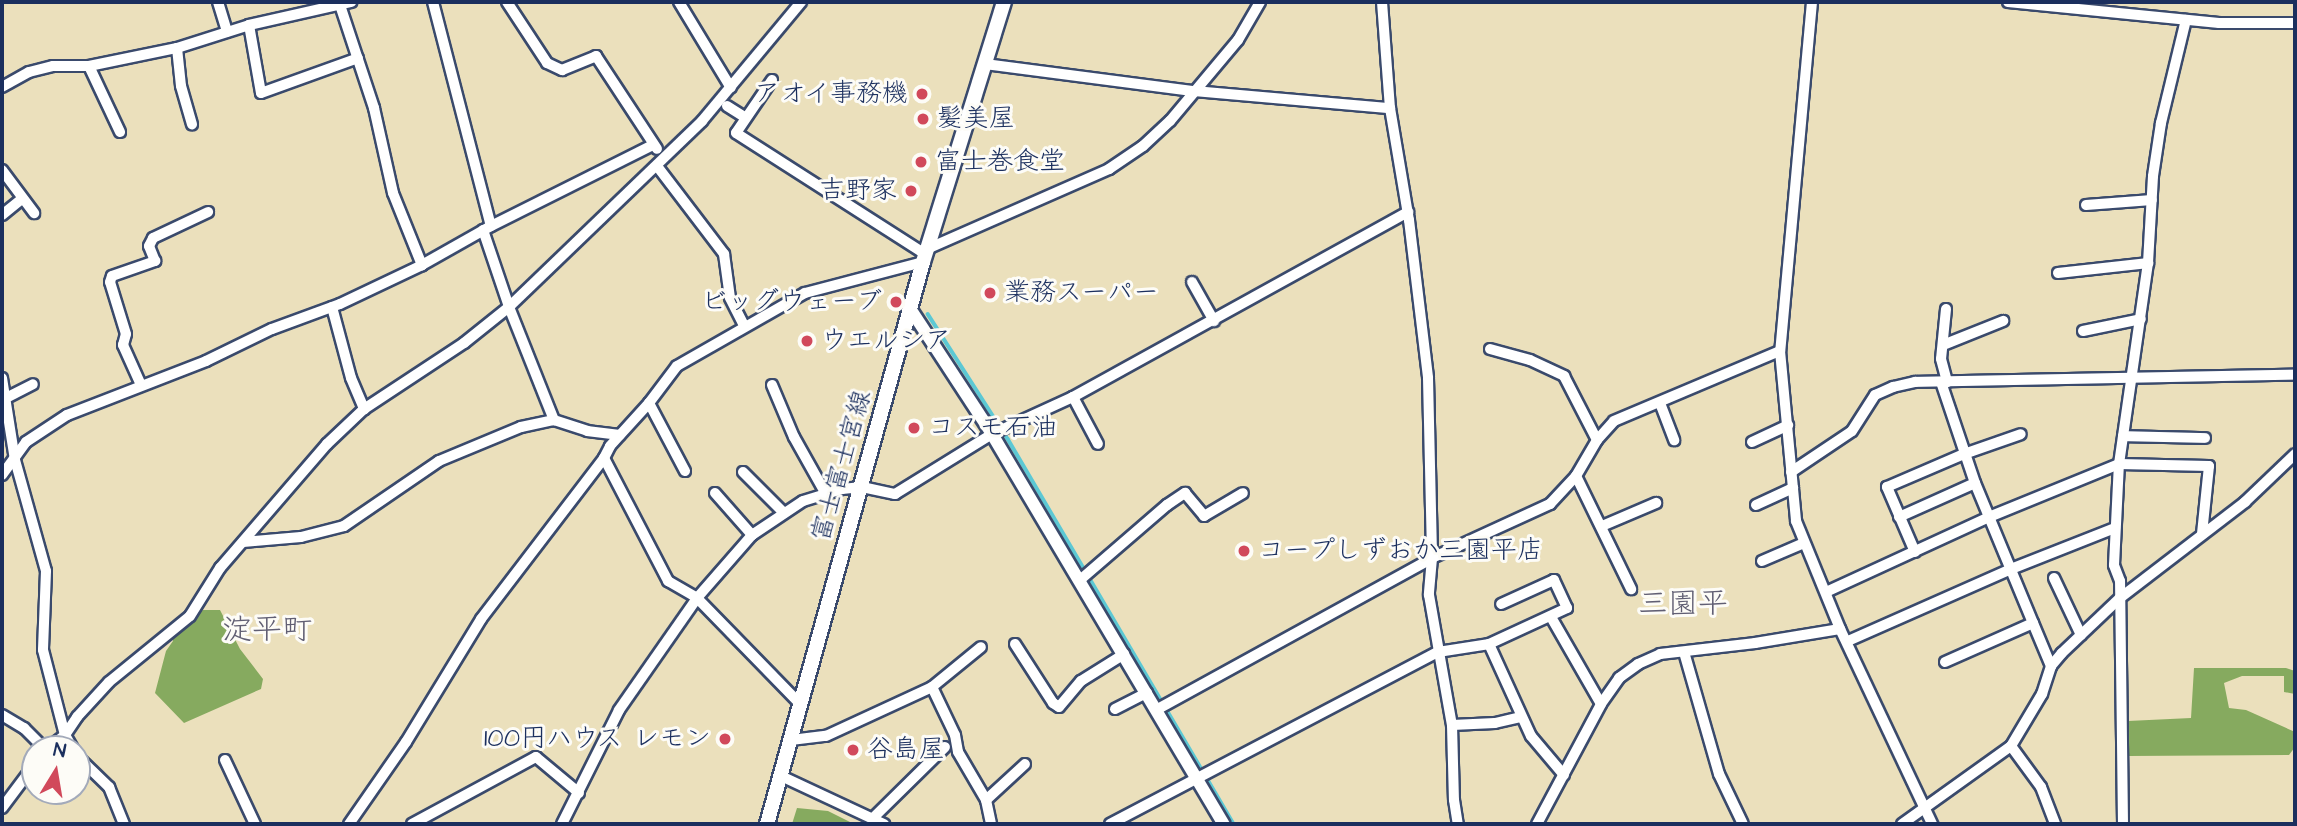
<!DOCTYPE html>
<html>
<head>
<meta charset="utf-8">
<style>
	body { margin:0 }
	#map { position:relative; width:2297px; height:826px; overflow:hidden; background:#ebe0bc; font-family:"Architects Daughter","Klee One",sans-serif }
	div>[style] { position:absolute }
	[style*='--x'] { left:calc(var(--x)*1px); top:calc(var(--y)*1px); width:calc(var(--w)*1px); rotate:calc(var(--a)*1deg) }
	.forest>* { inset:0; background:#86aa5f }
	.stream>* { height:3.5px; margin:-1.75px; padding:0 1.75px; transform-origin:1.75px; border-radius:1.75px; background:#5cc8d4 }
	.roads { filter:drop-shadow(2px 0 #3a4a6c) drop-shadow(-2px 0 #3a4a6c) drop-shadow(0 2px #3a4a6c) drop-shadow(0 -2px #3a4a6c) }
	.minor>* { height:10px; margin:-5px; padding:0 5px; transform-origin:5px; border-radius:5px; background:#fff }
	.tertiary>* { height:12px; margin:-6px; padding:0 6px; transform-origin:6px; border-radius:6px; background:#fff }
	.secondary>* { height:14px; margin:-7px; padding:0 7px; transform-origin:7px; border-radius:7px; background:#fff }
	.dots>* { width:19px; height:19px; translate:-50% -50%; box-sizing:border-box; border:4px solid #fdfcf7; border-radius:50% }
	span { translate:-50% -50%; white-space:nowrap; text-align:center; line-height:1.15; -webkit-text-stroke:6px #fdfcf7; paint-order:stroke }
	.poi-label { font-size:26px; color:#1b2f5e }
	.right { translate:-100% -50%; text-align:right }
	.left { translate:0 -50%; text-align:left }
	.street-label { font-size:26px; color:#1b2f5e }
	.quarter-label { font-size:30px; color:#615f73 }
	.frame { position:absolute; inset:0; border:4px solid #1b2f5e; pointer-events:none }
	.north { position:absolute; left:21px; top:735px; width:70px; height:70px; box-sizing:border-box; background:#fdfcf7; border:2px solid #a3aaba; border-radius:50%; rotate:11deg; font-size:19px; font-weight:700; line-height:28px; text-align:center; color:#1b2f5e }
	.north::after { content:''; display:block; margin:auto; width:24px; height:32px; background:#d1495b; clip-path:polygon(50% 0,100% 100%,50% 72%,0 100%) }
</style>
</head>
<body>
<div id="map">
	<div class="forest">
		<div style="clip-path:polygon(203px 610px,220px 610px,240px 649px,263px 679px,261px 689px,184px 723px,155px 693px,166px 651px,173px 641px,171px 631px)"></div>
		<div style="clip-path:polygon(2194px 668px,2286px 668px,2295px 671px,2295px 694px,2284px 692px,2284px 676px,2242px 676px,2224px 683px,2229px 708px,2246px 710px,2295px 732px,2295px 747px,2289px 755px,2128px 756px,2128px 721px,2191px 718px)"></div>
		<div style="clip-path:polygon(797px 808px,828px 811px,854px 824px,792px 824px)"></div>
	</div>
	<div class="stream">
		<div style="--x:928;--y:314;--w:148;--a:57.4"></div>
		<div style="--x:1008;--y:439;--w:446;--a:59.6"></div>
	</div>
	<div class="roads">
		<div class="minor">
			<div style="--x:218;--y:2;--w:31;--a:73"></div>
			<div style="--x:339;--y:2;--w:112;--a:71.7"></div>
			<div style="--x:374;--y:108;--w:87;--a:77.4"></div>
			<div style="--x:393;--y:193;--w:78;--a:68.1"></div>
			<div style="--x:433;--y:2;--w:231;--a:75.5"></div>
			<div style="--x:507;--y:2;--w:73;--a:56.7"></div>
			<div style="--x:547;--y:63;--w:17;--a:25"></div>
			<div style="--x:562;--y:70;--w:37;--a:-22"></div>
			<div style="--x:596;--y:56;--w:111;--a:56.7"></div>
			<div style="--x:679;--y:2;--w:100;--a:58.8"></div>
			<div style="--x:1382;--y:2;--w:106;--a:85.7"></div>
			<div style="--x:1390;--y:108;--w:114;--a:80.4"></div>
			<div style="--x:1409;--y:220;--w:159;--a:83.1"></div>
			<div style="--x:1428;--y:378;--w:180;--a:88.7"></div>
			<div style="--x:1432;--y:558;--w:37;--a:95"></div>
			<div style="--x:1429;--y:595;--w:132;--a:80"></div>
			<div style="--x:1452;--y:725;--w:75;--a:88.5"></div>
			<div style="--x:1454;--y:800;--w:24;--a:81"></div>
			<div style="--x:1812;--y:2;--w:350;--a:95.2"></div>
			<div style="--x:1780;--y:351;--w:171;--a:84.6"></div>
			<div style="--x:1796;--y:521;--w:117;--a:67.8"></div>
			<div style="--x:1840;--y:629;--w:216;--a:64.7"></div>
			<div style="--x:2008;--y:2;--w:212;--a:5.7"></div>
			<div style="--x:2219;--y:23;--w:76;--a:0"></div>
			<div style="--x:249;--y:25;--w:69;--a:80"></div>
			<div style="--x:261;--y:93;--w:103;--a:-19.8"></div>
			<div style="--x:177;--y:48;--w:38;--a:84"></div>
			<div style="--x:181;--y:86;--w:40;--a:74"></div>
			<div style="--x:985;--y:64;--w:211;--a:7.4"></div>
			<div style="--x:1194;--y:91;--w:197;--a:5"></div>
			<div style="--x:89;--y:66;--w:73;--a:64.8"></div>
			<div style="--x:772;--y:80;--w:64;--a:124.2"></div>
			<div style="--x:736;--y:133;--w:224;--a:32.6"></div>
			<div style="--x:2;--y:87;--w:31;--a:-29"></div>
			<div style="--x:29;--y:72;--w:25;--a:-14"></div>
			<div style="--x:53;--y:66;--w:36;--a:0"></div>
			<div style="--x:89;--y:66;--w:90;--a:-11.6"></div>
			<div style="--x:177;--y:48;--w:76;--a:-17.7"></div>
			<div style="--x:249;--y:25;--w:105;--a:-12.7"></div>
			<div style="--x:727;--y:106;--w:22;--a:32"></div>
			<div style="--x:657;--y:166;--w:111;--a:52.7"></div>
			<div style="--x:724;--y:254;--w:44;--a:82.2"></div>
			<div style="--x:730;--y:298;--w:31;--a:63"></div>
			<div style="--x:2;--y:170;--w:54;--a:53.3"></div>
			<div style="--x:2086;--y:205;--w:66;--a:-4.3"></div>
			<div style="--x:2;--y:215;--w:26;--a:-39"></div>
			<div style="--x:483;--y:230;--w:81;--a:71.3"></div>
			<div style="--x:509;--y:307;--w:122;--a:68.3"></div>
			<div style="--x:927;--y:249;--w:199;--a:-23.7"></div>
			<div style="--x:1109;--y:169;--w:41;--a:-34.1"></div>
			<div style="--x:1143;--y:146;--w:37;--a:-43"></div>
			<div style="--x:1170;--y:121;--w:106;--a:-50"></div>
			<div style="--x:1238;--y:40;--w:44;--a:-59.9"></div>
			<div style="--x:2058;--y:273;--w:91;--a:-6.3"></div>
			<div style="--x:1192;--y:282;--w:45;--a:60.6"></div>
			<div style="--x:332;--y:307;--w:73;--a:75"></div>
			<div style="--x:351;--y:378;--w:34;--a:67"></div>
			<div style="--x:1946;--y:309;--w:50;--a:95.7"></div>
			<div style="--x:1941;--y:359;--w:24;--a:75"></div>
			<div style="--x:2083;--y:331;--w:59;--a:-11.7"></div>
			<div style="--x:1943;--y:345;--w:65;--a:-21.8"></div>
			<div style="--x:1490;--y:349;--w:41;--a:15.4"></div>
			<div style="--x:1530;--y:360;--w:38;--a:25"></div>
			<div style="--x:1564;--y:376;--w:72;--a:62.7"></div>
			<div style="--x:2;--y:378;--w:83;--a:81"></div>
			<div style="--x:15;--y:460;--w:115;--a:74.4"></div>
			<div style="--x:46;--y:571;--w:79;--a:92.2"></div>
			<div style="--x:43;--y:650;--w:88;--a:75.5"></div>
			<div style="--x:65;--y:735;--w:16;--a:60"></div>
			<div style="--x:1941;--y:382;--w:107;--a:71.4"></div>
			<div style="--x:1975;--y:483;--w:152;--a:67.5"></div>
			<div style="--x:141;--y:385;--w:44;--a:-114.2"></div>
			<div style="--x:123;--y:345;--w:11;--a:-75"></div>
			<div style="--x:126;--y:334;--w:54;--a:-107.1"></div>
			<div style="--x:110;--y:282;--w:6;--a:-72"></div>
			<div style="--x:112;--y:276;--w:46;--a:-19.2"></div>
			<div style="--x:155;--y:261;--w:16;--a:-112"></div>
			<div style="--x:149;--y:246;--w:9;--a:-63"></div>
			<div style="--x:153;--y:238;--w:61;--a:-25.3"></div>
			<div style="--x:772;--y:385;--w:56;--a:67.1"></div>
			<div style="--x:794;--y:437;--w:65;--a:60.7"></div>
			<div style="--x:1073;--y:397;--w:53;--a:62"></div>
			<div style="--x:6;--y:398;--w:30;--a:-27"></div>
			<div style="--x:649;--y:403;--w:77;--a:62.1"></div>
			<div style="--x:1660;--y:403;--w:40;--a:69"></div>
			<div style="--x:2123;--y:436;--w:82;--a:1.4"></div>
			<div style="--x:1752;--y:442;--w:40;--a:-25"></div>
			<div style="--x:604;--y:458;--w:139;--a:62.5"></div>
			<div style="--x:668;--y:581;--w:34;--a:30"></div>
			<div style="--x:697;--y:598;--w:148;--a:45.8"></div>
			<div style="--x:743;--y:472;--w:58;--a:45"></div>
			<div style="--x:1791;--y:472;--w:73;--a:-33.9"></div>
			<div style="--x:1852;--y:431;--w:43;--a:-57.4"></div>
			<div style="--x:1875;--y:395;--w:20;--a:-24"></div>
			<div style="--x:1893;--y:387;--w:23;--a:-13"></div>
			<div style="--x:1915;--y:382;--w:380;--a:-1.1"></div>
			<div style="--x:2;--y:475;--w:41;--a:-54"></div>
			<div style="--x:26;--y:442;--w:49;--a:-33.4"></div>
			<div style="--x:67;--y:415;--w:149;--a:-21.2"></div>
			<div style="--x:206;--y:361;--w:73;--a:-25.9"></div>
			<div style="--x:272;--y:329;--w:72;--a:-20.2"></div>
			<div style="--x:340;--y:304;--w:91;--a:-25.4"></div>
			<div style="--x:422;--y:265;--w:79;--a:-29.5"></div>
			<div style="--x:491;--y:226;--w:181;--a:-26.6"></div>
			<div style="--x:1576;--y:476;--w:126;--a:64"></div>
			<div style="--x:715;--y:493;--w:56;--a:48.6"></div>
			<div style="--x:1756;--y:505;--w:41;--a:-24.7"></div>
			<div style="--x:1899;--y:517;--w:83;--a:-24.1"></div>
			<div style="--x:1602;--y:526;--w:59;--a:-23.1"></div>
			<div style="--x:243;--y:542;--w:58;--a:-4.9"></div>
			<div style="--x:301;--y:537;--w:44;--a:-14.3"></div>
			<div style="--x:344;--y:526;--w:115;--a:-34.4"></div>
			<div style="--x:439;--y:461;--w:89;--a:-22.5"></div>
			<div style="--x:521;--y:427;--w:34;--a:-12"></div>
			<div style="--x:554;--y:420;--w:35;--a:18"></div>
			<div style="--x:587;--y:431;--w:33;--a:7"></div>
			<div style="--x:1915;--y:552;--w:71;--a:-113.3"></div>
			<div style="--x:1887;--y:487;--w:84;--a:-23.2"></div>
			<div style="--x:1964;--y:454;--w:60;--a:-19.3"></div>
			<div style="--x:1762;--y:561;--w:46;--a:-23.2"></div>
			<div style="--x:2054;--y:578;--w:63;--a:64.7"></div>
			<div style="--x:1080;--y:580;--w:115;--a:-40.8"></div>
			<div style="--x:1167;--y:505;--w:22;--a:-34"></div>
			<div style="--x:1185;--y:493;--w:30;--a:50"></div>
			<div style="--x:1204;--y:516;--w:45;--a:-30.5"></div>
			<div style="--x:1826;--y:592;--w:179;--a:-24.7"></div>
			<div style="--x:1989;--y:517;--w:140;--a:-22.2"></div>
			<div style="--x:2119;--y:464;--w:90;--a:1.3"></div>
			<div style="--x:2209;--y:466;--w:68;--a:95.9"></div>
			<div style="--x:1551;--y:617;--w:100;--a:60.1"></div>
			<div style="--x:1848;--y:641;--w:178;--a:-23.8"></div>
			<div style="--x:2011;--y:569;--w:112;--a:-21.5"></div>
			<div style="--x:1015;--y:644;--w:70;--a:57.2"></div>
			<div style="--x:1053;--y:703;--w:7;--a:34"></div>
			<div style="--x:1059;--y:707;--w:34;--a:-50"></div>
			<div style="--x:1081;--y:681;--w:51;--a:-32.1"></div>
			<div style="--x:1489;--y:644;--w:86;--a:-24.8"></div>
			<div style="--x:1567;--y:608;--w:31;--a:-115"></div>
			<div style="--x:1554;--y:580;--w:58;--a:155.6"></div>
			<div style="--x:1684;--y:652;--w:127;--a:74"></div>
			<div style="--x:1719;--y:774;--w:55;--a:64.4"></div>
			<div style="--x:1945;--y:662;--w:96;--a:-23.9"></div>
			<div style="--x:2033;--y:623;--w:47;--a:67.3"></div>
			<div style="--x:932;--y:687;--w:53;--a:64.4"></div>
			<div style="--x:955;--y:735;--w:17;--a:80"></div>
			<div style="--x:958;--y:752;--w:56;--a:59.7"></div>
			<div style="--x:986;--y:800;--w:25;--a:78"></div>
			<div style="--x:1115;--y:709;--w:36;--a:-27"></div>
			<div style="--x:1156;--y:710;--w:315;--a:-28.8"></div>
			<div style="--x:1432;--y:558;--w:130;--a:-24.6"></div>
			<div style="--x:1550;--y:504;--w:38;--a:-47"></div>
			<div style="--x:1576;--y:476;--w:42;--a:-59.7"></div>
			<div style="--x:1597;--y:440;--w:25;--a:-48"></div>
			<div style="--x:1614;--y:421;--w:180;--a:-22.9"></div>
			<div style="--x:2;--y:715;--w:26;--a:31"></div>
			<div style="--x:24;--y:728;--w:30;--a:45"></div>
			<div style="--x:1452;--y:725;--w:43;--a:-2.7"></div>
			<div style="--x:1495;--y:723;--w:27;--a:-13"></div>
			<div style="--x:791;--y:740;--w:35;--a:-7"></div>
			<div style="--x:826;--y:736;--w:117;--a:-24.8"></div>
			<div style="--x:932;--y:687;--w:63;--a:-39.2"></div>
			<div style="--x:2011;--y:746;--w:51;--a:53.8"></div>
			<div style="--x:2041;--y:787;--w:40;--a:69"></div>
			<div style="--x:47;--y:749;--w:23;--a:-38"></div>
			<div style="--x:65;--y:735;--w:22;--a:-56"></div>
			<div style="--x:77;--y:717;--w:47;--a:-47.6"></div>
			<div style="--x:109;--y:682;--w:104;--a:-39.2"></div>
			<div style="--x:190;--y:616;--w:57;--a:-58"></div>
			<div style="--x:220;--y:568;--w:164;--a:-49.2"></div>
			<div style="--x:327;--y:444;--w:51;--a:-43.4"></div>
			<div style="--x:364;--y:409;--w:120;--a:-33.4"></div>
			<div style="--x:464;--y:343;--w:58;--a:-38.7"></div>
			<div style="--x:509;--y:307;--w:268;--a:-43.9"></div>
			<div style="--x:702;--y:121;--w:155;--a:-50.2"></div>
			<div style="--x:77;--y:756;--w:45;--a:44.1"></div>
			<div style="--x:109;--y:787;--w:40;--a:68"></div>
			<div style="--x:225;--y:760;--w:71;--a:64.9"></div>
			<div style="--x:781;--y:776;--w:114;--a:25"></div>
			<div style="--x:986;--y:800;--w:53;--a:-42.7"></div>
			<div style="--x:2;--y:808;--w:55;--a:-53.1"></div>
			<div style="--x:873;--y:818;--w:101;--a:-44.6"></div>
			<div style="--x:349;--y:824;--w:100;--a:-55.2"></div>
			<div style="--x:406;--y:742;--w:144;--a:-58.6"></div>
			<div style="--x:481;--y:619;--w:203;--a:-52.6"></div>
			<div style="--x:604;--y:458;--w:13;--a:-63"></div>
			<div style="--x:610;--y:446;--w:58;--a:-47.8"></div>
			<div style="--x:649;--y:403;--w:46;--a:-52.9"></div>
			<div style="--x:677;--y:366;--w:147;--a:-29.7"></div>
			<div style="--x:805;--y:293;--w:122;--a:-14.7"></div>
			<div style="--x:412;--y:824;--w:141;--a:-28.4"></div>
			<div style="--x:536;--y:757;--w:56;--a:39.9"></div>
			<div style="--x:562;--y:824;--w:127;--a:-63.4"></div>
			<div style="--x:619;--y:710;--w:136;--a:-55.1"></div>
			<div style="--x:697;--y:598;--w:84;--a:-48.9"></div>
			<div style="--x:752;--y:535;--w:61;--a:-33.7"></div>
			<div style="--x:803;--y:501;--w:41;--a:-17.1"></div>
			<div style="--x:842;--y:489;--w:20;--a:-6"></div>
			<div style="--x:862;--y:487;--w:34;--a:12"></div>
			<div style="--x:895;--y:494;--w:114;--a:-31.7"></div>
			<div style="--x:992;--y:434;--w:89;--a:-24.6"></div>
			<div style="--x:1073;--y:397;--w:383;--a:-28.9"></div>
			<div style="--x:1110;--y:824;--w:370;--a:-27.7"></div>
			<div style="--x:1438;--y:652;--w:52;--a:-8.9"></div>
			<div style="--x:1489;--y:644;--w:101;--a:65.5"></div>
			<div style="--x:1531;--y:736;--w:51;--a:49.8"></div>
			<div style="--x:1537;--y:824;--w:136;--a:-61.9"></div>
			<div style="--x:1601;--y:704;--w:32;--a:-55"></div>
			<div style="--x:1619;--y:678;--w:24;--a:-36"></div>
			<div style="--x:1638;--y:664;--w:24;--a:-24"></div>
			<div style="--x:1660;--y:654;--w:96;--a:-6.6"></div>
			<div style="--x:1755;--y:643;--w:86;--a:-9.4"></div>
			<div style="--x:1902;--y:824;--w:134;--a:-35.6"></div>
			<div style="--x:2011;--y:746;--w:61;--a:-59.2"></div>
			<div style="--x:2042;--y:694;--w:29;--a:-72"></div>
			<div style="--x:2051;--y:666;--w:17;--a:-50"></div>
			<div style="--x:2062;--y:653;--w:80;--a:-43.5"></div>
			<div style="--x:2120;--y:598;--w:158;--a:-37.5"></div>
			<div style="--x:2245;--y:502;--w:69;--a:-43.8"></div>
			<div style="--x:2123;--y:824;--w:243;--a:-90.7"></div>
			<div style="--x:2120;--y:581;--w:17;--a:-111"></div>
			<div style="--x:2114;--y:565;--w:101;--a:-87.2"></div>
			<div style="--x:2119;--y:464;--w:203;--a:-81.8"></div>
			<div style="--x:2148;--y:263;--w:87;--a:-86.7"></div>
			<div style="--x:2153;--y:176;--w:54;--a:-81.4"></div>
			<div style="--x:2161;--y:123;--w:106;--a:-76.4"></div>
		</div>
		<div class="tertiary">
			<div style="--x:911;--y:310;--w:148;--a:56.8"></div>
			<div style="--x:992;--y:434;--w:454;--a:59.3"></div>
		</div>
		<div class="secondary">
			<div style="--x:767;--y:824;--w:583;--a:-74.49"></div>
			<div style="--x:923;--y:262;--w:272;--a:-72.7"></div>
		</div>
	</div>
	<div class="dots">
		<div style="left:922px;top:94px;background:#d1495b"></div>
		<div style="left:923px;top:119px;background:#d1495b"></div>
		<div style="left:921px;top:162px;background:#d1495b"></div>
		<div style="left:911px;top:191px;background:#d1495b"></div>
		<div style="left:990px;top:293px;background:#d1495b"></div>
		<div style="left:896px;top:302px;background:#d1495b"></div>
		<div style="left:807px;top:341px;background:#d1495b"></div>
		<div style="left:914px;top:428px;background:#d1495b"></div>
		<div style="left:1244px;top:551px;background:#d1495b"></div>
		<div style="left:725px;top:739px;background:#d1495b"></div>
		<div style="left:853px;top:750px;background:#d1495b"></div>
	</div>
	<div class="poi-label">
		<span class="right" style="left:908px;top:94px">アオイ事務機</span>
		<span class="left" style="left:937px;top:119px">髪美屋</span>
		<span class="left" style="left:935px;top:162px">富士巻食堂</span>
		<span class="right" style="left:897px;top:191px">吉野家</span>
		<span class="left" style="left:1004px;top:293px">業務スーパー</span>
		<span class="right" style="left:882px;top:302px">ビッグウェーブ</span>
		<span class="left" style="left:821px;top:341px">ウエルシア</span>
		<span class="left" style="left:928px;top:428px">コスモ石油</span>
		<span class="left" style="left:1258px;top:551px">コープしずおか三園平店</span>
		<span class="right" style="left:711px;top:739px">100円ハウス レモン</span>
		<span class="left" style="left:867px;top:750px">谷島屋</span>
	</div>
	<div class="street-label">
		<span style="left:842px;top:466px;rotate:-74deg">富士富士宮線</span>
	</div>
	<div class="quarter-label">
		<span style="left:1683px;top:604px">三園平</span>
		<span style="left:267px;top:630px">淀平町</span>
	</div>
	<div class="frame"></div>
	<div class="north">N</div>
</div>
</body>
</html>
